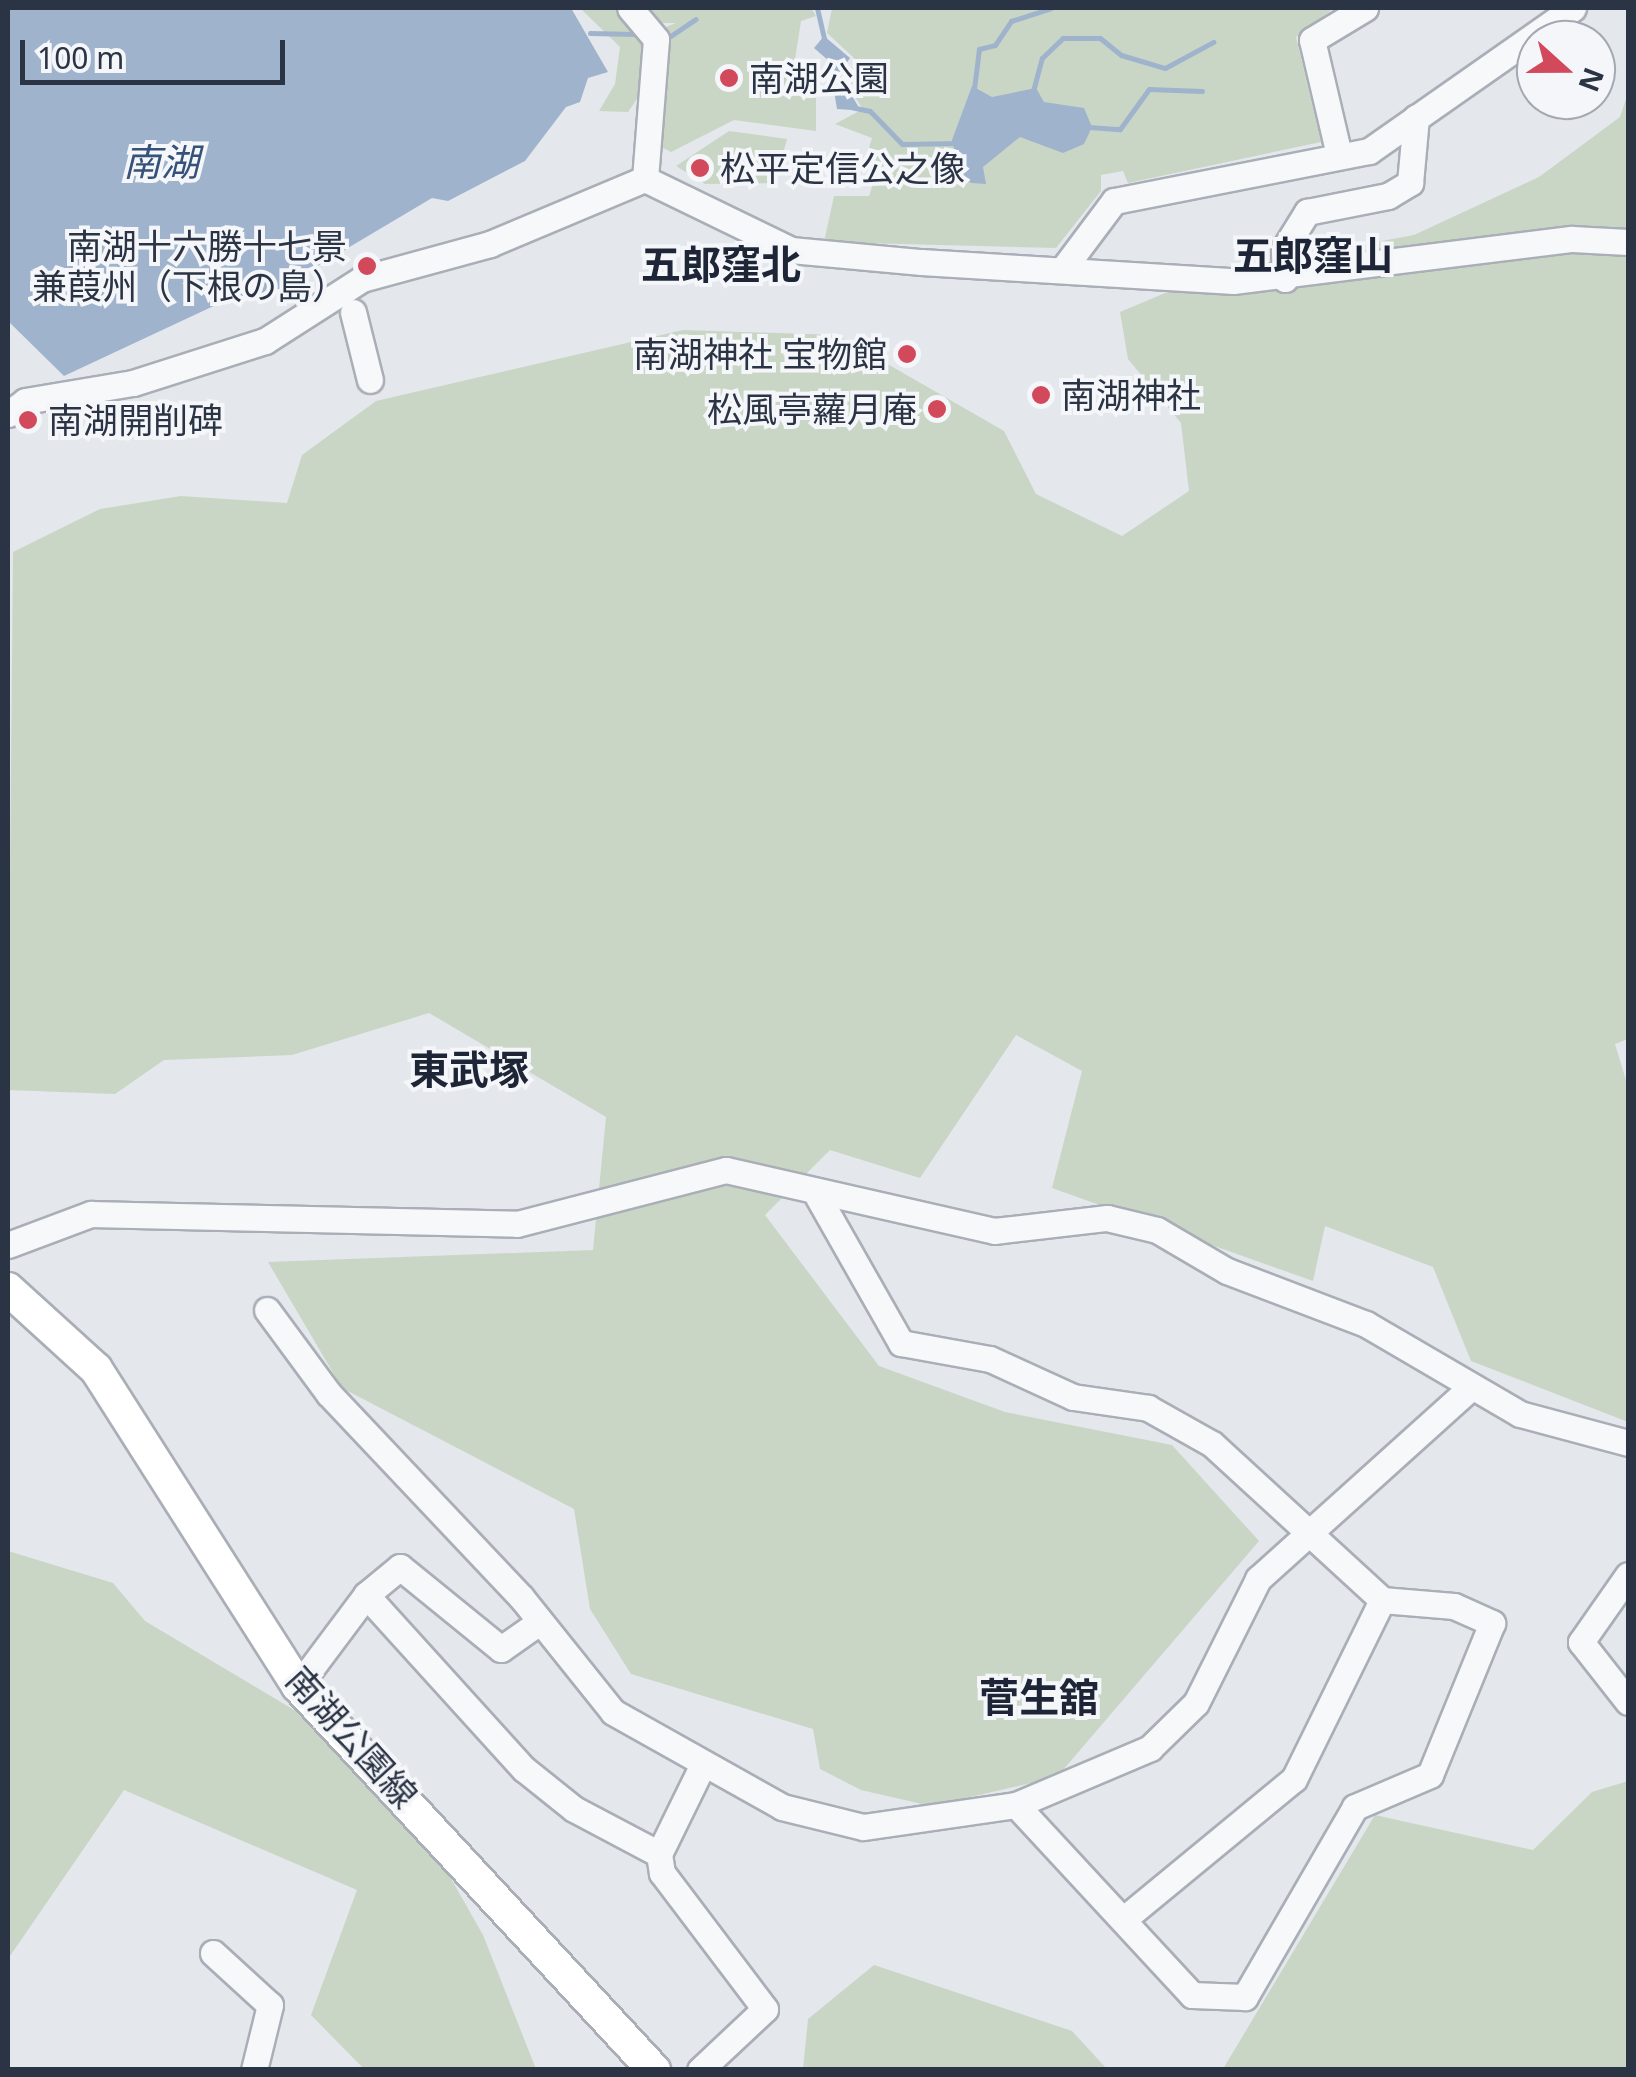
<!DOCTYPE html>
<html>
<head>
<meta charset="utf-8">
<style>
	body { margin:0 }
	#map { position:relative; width:1636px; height:2077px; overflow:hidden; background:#e4e7ec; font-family:"Noto Sans","Noto Sans JP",sans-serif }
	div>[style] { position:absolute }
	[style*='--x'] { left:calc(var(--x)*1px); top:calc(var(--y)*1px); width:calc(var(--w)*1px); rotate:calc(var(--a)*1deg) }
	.green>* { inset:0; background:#c9d6c5 }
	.water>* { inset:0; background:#9fb4cc }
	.stream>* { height:5px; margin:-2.5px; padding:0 2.5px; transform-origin:2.5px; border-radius:2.5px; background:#9fb4cc }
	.roads { filter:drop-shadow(2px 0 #a9aeb7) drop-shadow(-2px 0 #a9aeb7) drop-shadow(0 2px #a9aeb7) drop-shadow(0 -2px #a9aeb7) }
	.minor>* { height:25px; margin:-12.5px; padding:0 12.5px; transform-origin:12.5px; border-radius:12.5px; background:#f7f8fa }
	.major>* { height:32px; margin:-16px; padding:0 16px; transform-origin:16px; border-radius:16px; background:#fff }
	.dots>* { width:28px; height:28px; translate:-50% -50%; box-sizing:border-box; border:5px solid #f4f6f9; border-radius:50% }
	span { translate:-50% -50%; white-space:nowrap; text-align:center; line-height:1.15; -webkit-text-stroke:8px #f4f6f9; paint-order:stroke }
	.poi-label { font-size:35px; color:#2b3445 }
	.left { translate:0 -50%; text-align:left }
	.right { translate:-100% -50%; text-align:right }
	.street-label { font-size:35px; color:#2b3445 }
	.water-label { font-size:38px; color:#34527a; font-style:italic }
	.quarter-label { font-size:40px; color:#1d2536; font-weight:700 }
	.frame { position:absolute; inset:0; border:10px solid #2b3445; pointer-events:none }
	.north { position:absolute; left:1516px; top:20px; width:100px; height:100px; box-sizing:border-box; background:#f4f6f9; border:2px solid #a4a8b1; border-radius:50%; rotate:111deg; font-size:28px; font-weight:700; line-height:40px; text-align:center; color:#2b3445 }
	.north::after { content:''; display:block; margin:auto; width:35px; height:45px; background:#d1495b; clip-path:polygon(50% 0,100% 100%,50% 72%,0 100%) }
	.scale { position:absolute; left:20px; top:40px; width:265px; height:45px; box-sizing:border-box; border:5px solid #2b3445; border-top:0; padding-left:12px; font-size:30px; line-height:35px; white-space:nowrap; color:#2b3445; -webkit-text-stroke:8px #f4f6f9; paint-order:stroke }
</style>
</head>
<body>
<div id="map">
	<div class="green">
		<div style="clip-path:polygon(580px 8px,811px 8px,816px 16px,801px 21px,794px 66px,805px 67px,805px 94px,816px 97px,816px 131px,734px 120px,671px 152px,652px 142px,663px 28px,676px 23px,663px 23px,644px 57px,642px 92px,628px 112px,599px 111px,615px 84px,620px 47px)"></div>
		<div style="clip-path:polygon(832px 8px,1334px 8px,1296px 37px,1321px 142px,1128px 183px,1123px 171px,1101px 175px,1101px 191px,1056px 248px,824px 242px,834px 196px,869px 196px,875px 178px,863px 167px,872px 138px,835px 124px,863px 109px,850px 90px,854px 58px,827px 33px)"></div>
		<div style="clip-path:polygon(1628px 93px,1628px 1039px,1615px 1044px,1628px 1087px,1628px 1422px,1471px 1361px,1433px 1267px,1325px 1226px,1313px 1281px,1052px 1188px,1082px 1071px,1016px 1035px,920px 1178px,830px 1150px,765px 1215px,879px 1366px,1005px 1412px,1172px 1445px,1259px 1541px,1057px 1777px,931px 1806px,861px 1790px,820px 1769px,813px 1729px,631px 1674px,590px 1609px,574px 1509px,342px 1388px,268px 1262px,593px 1250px,606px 1117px,429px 1013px,292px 1055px,164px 1060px,115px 1094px,8px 1090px,13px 552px,100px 509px,181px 496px,287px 503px,302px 455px,376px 401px,683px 330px,837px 335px,1004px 431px,1036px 494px,1122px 536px,1189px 491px,1181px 423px,1128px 359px,1120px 312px,1215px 272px,1414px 235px,1539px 177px,1620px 117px)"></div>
		<div style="clip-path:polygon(729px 131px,787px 139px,775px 183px,705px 184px,676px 166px)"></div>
		<div style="clip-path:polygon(8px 1551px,113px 1583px,145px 1621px,356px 1747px,399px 1787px,483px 1935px,536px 2069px,364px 2069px,311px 2015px,357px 1890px,124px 1790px,8px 1959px)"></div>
		<div style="clip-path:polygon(1628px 1781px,1628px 2069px,1223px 2069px,1375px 1815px,1533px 1850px,1592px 1792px)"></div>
		<div style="clip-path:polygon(874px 1965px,1072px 2031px,1107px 2069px,803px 2069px,808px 2019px)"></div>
	</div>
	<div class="water">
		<div style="clip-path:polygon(8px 8px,571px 8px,608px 72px,588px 78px,580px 102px,566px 107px,525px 161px,448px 201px,432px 198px,267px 296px,235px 296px,64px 376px,8px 321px)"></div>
		<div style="clip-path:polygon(824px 36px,850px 58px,839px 74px,858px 106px,852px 110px,837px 109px,829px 61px,814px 48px)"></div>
		<div style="clip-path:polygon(972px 86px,992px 97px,1036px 88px,1044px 102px,1084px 108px,1092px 127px,1084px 144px,1063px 153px,1020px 137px,983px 167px,986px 184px,972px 183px,961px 180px,952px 140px)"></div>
	</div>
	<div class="stream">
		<div style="--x:817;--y:8;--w:32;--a:77"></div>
		<div style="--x:590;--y:33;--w:45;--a:1.3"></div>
		<div style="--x:669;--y:37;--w:32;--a:-34"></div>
		<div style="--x:974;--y:89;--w:40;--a:-82.9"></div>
		<div style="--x:979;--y:49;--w:16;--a:-14"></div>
		<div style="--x:995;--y:45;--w:29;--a:-56"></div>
		<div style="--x:1011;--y:21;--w:42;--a:-18"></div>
		<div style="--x:1033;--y:91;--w:34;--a:-75"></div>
		<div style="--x:1042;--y:58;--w:29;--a:-44"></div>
		<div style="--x:1063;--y:38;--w:37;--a:0"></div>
		<div style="--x:1100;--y:38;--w:27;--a:39"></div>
		<div style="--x:1121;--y:55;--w:46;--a:16.5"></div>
		<div style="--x:1165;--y:68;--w:55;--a:-28.4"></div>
		<div style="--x:851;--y:107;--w:19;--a:12"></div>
		<div style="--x:870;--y:111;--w:46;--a:45.9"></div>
		<div style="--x:902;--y:144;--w:57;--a:-1"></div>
		<div style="--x:1089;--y:127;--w:31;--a:4"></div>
		<div style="--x:1120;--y:129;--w:49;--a:-54.1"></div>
		<div style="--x:1149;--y:89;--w:53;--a:2.2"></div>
	</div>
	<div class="roads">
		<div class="minor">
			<div style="--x:1339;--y:155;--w:118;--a:-103.2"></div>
			<div style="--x:1312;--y:40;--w:62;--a:-31.1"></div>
			<div style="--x:645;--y:179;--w:162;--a:25.9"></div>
			<div style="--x:791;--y:250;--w:131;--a:5.3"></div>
			<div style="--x:921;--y:262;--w:313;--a:3.5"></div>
			<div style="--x:1233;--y:281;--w:342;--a:-7.1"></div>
			<div style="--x:1572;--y:239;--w:56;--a:3.1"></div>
			<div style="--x:1066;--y:265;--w:80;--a:-53.1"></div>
			<div style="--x:1114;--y:201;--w:260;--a:-11.1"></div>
			<div style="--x:1369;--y:151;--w:249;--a:-35"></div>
			<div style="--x:1285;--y:279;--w:30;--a:-92"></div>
			<div style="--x:1284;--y:249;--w:44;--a:-58.1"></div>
			<div style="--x:1307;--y:212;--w:83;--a:-11.2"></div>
			<div style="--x:1388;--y:196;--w:26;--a:-31"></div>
			<div style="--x:1410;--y:183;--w:66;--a:-84.8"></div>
			<div style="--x:353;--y:312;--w:70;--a:76"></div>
			<div style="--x:8;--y:414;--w:21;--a:-37"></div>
			<div style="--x:25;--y:401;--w:109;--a:-9.5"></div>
			<div style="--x:133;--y:383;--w:139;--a:-17.7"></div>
			<div style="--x:265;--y:341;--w:115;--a:-32.6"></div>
			<div style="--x:362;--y:279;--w:133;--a:-15.3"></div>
			<div style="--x:490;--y:244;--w:168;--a:-22.8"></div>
			<div style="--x:645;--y:179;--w:140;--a:-85.5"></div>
			<div style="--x:656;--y:39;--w:40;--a:-130"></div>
			<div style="--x:818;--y:1197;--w:168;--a:60.4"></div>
			<div style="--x:901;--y:1343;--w:90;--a:10.2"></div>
			<div style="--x:990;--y:1359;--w:91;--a:24.6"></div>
			<div style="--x:1073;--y:1397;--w:76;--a:8.3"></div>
			<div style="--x:1148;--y:1408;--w:73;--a:29.4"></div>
			<div style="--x:1212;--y:1444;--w:231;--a:42.5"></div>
			<div style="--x:1382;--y:1600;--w:72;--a:4.8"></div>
			<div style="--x:1454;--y:1606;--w:42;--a:24.1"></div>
			<div style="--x:1492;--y:1623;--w:164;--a:112.2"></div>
			<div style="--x:1430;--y:1775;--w:82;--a:156.9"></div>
			<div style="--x:1355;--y:1807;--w:220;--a:120.1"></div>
			<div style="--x:1245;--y:1997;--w:53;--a:-177.8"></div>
			<div style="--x:1192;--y:1995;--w:259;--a:-132.8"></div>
			<div style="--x:8;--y:1245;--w:89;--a:-20.5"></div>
			<div style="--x:91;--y:1214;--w:426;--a:1.3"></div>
			<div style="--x:517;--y:1224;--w:216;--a:-14.5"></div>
			<div style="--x:726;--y:1170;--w:275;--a:12.8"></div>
			<div style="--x:994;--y:1231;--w:114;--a:-6.6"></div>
			<div style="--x:1107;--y:1218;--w:51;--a:13.5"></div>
			<div style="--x:1157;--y:1230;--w:81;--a:30.4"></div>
			<div style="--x:1227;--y:1271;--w:149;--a:20.9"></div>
			<div style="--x:1366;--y:1324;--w:178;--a:30.3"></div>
			<div style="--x:1520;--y:1414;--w:112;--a:15"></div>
			<div style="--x:267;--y:1310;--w:104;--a:53.6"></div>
			<div style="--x:329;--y:1394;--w:279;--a:46.6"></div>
			<div style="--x:521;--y:1597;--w:147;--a:51.3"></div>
			<div style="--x:613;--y:1712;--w:194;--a:29.3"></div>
			<div style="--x:782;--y:1807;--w:83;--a:13.9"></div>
			<div style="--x:863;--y:1827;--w:155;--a:-8.2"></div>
			<div style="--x:1016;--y:1805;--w:146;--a:-23"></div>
			<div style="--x:1150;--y:1748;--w:64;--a:-44.4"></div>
			<div style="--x:1196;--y:1703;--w:139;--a:-63.4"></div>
			<div style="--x:1258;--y:1579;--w:283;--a:-42"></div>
			<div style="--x:1628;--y:1575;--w:82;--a:125"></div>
			<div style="--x:1581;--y:1642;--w:76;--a:51.9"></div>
			<div style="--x:366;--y:1595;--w:235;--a:47.8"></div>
			<div style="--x:524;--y:1769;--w:64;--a:38.7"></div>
			<div style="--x:574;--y:1809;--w:96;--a:27.9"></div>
			<div style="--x:298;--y:1686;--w:114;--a:-53.2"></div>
			<div style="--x:366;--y:1595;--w:44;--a:-39.5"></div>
			<div style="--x:400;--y:1567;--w:130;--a:39.1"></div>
			<div style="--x:501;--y:1649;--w:45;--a:-35.1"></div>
			<div style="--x:1124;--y:1919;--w:220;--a:-39.5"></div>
			<div style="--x:1294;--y:1779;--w:199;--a:-63.8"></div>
			<div style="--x:213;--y:1953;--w:77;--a:42.4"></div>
			<div style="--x:270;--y:2005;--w:67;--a:103.8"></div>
			<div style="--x:700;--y:2070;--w:89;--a:-43.2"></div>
			<div style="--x:765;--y:2009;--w:171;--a:-127.1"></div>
			<div style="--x:662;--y:1873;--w:19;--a:-99"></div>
			<div style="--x:659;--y:1854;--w:100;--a:-63.9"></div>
		</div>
		<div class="major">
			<div style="--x:8;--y:1289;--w:119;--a:42.3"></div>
			<div style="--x:96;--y:1369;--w:376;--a:57.5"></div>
			<div style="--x:298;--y:1686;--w:524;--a:47.17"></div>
		</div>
	</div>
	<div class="dots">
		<div style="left:729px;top:78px;background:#d1495b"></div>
		<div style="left:700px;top:168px;background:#d1495b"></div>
		<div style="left:367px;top:266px;background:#d1495b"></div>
		<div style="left:907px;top:354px;background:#d1495b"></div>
		<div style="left:1041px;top:395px;background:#d1495b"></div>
		<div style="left:937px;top:409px;background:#d1495b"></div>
		<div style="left:28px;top:420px;background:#d1495b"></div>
	</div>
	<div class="poi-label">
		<span class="left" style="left:749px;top:78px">南湖公園</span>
		<span class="left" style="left:720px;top:168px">松平定信公之像</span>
		<span class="right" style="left:347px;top:266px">南湖十六勝十七景<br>兼葭州（下根の島）</span>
		<span class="right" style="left:887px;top:354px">南湖神社 宝物館</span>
		<span class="left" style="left:1061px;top:395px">南湖神社</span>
		<span class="right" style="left:917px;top:409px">松風亭蘿月庵</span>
		<span class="left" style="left:48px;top:420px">南湖開削碑</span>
	</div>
	<div class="street-label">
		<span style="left:352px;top:1737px;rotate:48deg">南湖公園線</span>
	</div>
	<div class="water-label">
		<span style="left:161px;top:162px">南湖</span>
	</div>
	<div class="quarter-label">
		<span style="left:1313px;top:255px">五郎窪山</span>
		<span style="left:721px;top:264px">五郎窪北</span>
		<span style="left:469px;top:1069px">東武塚</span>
		<span style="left:1039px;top:1697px">菅生舘</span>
	</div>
	<div class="frame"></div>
	<div class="north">N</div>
	<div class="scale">100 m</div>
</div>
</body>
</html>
